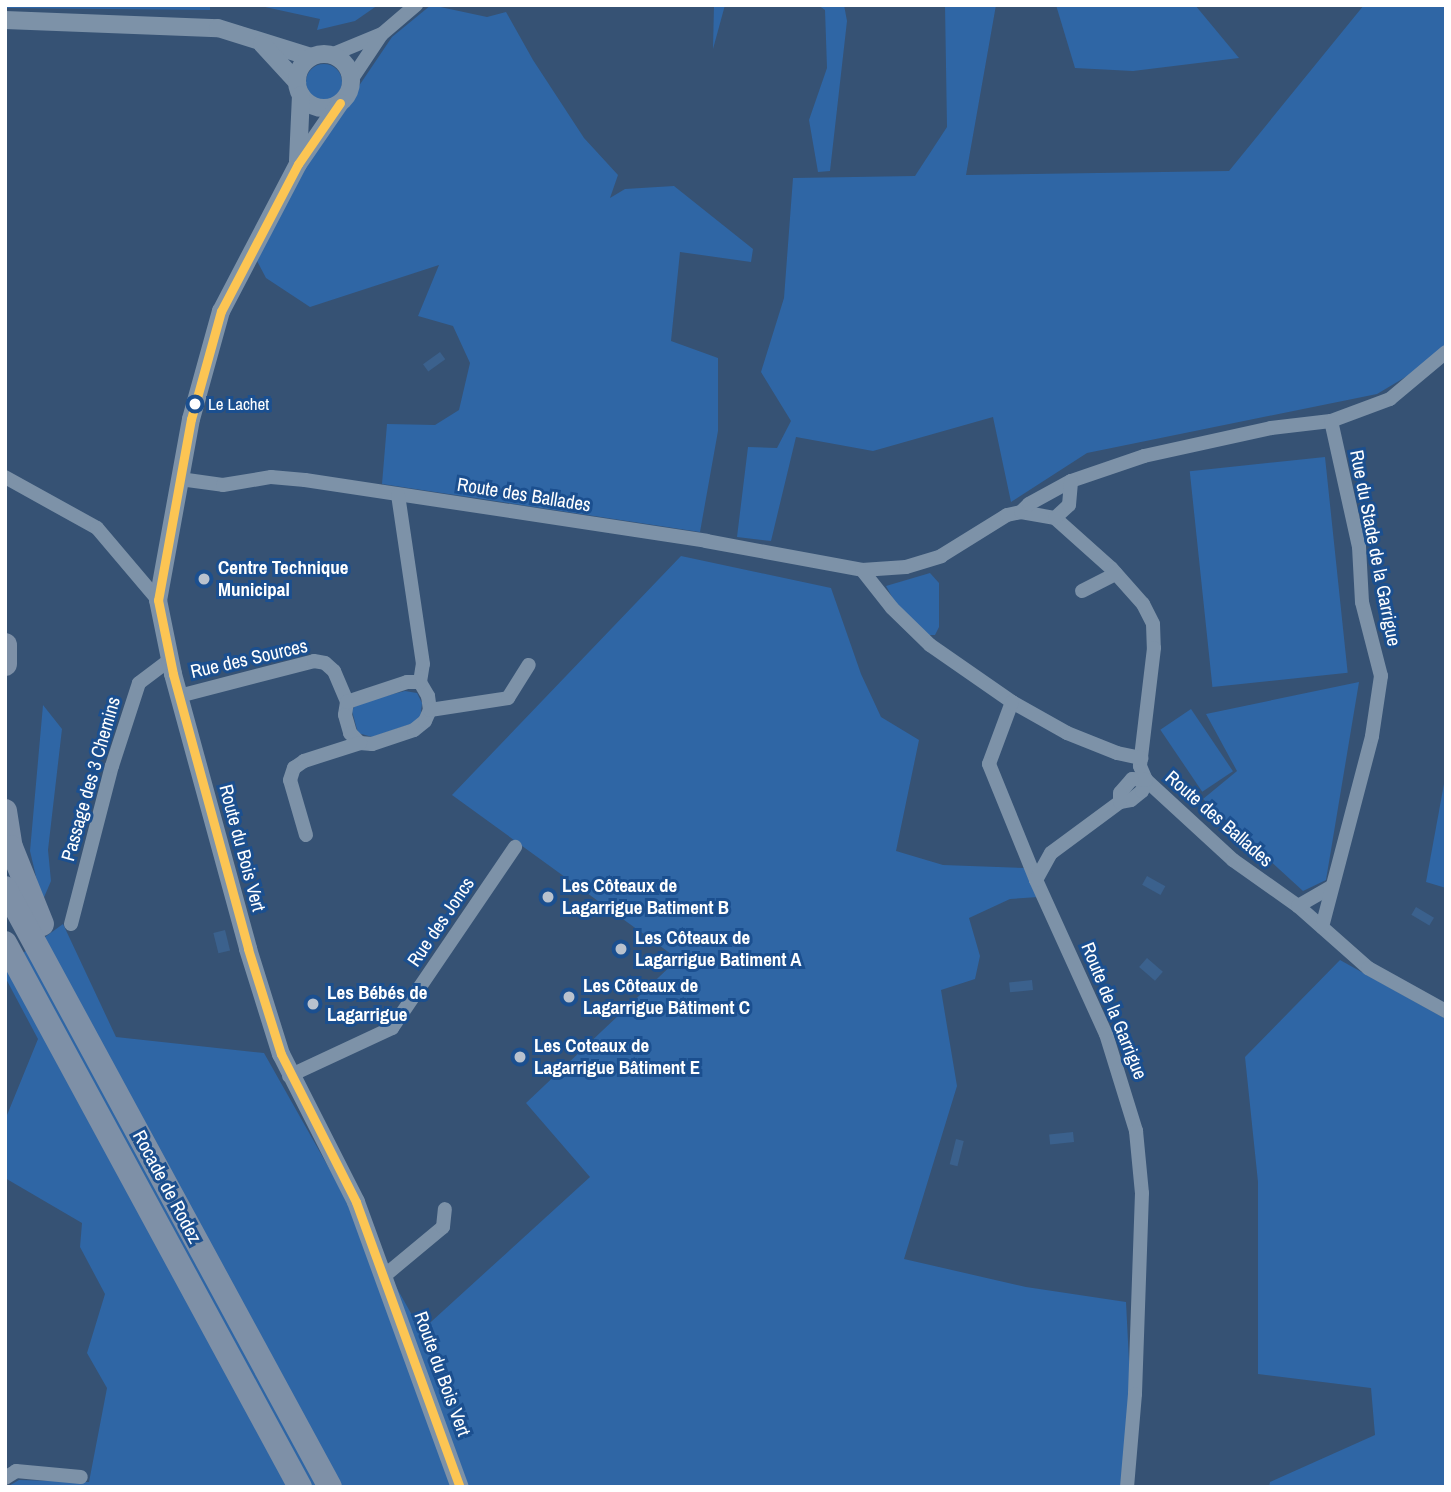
<!DOCTYPE html>
<html>
<head>
<meta charset="utf-8">
<style>
	body { margin:0 }
	#map { position:relative; width:1451px; height:1492px; overflow:hidden; background:#365274; font-family:"Archivo Narrow",sans-serif }
	div>[style] { position:absolute }
	[style*='--x'] { left:calc(var(--x)*1px); top:calc(var(--y)*1px); width:calc(var(--w)*1px); rotate:calc(var(--a)*1deg) }
	.green>* { inset:0; background:#2f66a5; transform-origin:0 0 }
	.round { border-radius:50% }
	.water>* { inset:0; background:#3b618d; transform-origin:0 0 }
	.minor>* { height:14px; margin:-7px; padding:0 7px; transform-origin:7px; border-radius:7px; background:#7d92a8 }
	.tertiary>* { height:18px; margin:-9px; padding:0 9px; transform-origin:9px; border-radius:9px; background:#7d92a8 }
	.tertiary>.ring { margin:-9px; padding:0; box-sizing:content-box; background:none; border:18px solid #7d92a8; border-radius:50% }
	.trunk>* { height:24px; margin:-12px; padding:0 12px; transform-origin:12px; border-radius:12px; background:#7e90a7 }
	.bus-1>* { height:9px; margin:-4.5px; padding:0 4.5px; transform-origin:4.5px; border-radius:4.5px; background:#fcc553 }
	.dots>* { width:19px; height:19px; translate:-50% -50%; box-sizing:border-box; border:4px solid #1b4f8f; border-radius:50% }
	span { translate:-50% -50%; white-space:nowrap; text-align:center; line-height:1.15; -webkit-text-stroke:6px #1b4f8f; paint-order:stroke }
	.bus-label { font-size:17px; color:#fff }
	.left { translate:0 -50%; text-align:left }
	.street-label { font-size:19px; color:#fff }
	.poi-label { font-size:19px; color:#fff; font-weight:700 }
	.frame { position:absolute; inset:0; border:7px solid #fff; pointer-events:none }
</style>
</head>
<body>
<div id="map">
	<div class="green">
		<div style="clip-path:polygon(5px 5px,210px 5px,210px 10px,5px 8px)"></div>
		<div style="clip-path:polygon(256px 5px,378px 5px,355px 21px,317px 30px,320px 19px)"></div>
		<div style="clip-path:polygon(431px 5px,487px 17px,506px 12px,533px 60px,584px 138px,618px 175px,610px 198px,625px 189px,674px 186px,753px 249px,751px 262px,680px 252px,671px 341px,718px 358px,718px 431px,700px 532px,382px 484px,387px 424px,435px 425px,459px 410px,470px 363px,453px 326px,418px 316px,439px 265px,310px 307px,266px 278px,256px 259px,298px 176px,392px 37px)"></div>
		<div style="clip-path:polygon(714px 5px,725px 5px,713px 49px)"></div>
		<div style="clip-path:polygon(818px 5px,844px 5px,847px 21px,830px 171px,818px 172px,809px 120px,827px 68px,825px 10px)"></div>
		<div style="clip-path:polygon(945px 5px,996px 5px,966px 175px,1229px 171px,1364px 5px,1446px 5px,1446px 353px,1377px 394px,1087px 453px,1011px 502px,993px 417px,873px 451px,796px 437px,771px 541px,737px 537px,748px 447px,777px 448px,791px 421px,761px 372px,784px 298px,793px 178px,915px 176px,947px 127px)"></div>
		<div style="clip-path:polygon(1056px 5px,1195px 5px,1239px 58px,1133px 71px,1075px 68px)"></div>
		<div class="round" style="left:306px;top:64px;width:36px;height:36px"></div>
		<div style="left:1325px;top:457px;width:217px;height:136px;rotate:84deg"></div>
		<div style="clip-path:polygon(681px 556px,831px 588px,861px 674px,881px 717px,919px 740px,896px 851px,943px 865px,1025px 868px,1038px 897px,1010px 899px,969px 918px,980px 956px,975px 979px,941px 990px,957px 1086px,904px 1259px,1026px 1287px,1126px 1302px,1134px 1461px,1130px 1487px,7px 1487px,19px 1480px,89px 1482px,107px 1388px,87px 1353px,105px 1294px,80px 1247px,82px 1223px,5px 1178px,5px 1120px,38px 1039px,5px 977px,5px 966px,63px 924px,116px 1037px,264px 1053px,421px 1331px,590px 1177px,526px 1103px,678px 959px,452px 795px)"></div>
		<div style="clip-path:polygon(930px 573px,939px 583px,939px 627px,935px 635px,925px 635px,896px 604px,886px 586px)"></div>
		<div style="clip-path:polygon(1359px 682px,1326px 880px,1303px 891px,1203px 799px,1237px 771px,1206px 714px)"></div>
		<div style="clip-path:polygon(405px 691px,417px 693px,422px 703px,420px 721px,372px 737px,358px 733px,352px 711px,354px 707px,361px 702px)"></div>
		<div style="clip-path:polygon(43px 705px,62px 729px,48px 850px,51px 881px,42px 902px,30px 851px)"></div>
		<div style="left:1191px;top:709px;width:75px;height:37px;rotate:56deg"></div>
		<div style="clip-path:polygon(1446px 773px,1446px 888px,1426px 882px)"></div>
		<div style="clip-path:polygon(1340px 960px,1446px 1019px,1446px 1487px,1269px 1487px,1270px 1482px,1375px 1435px,1371px 1388px,1258px 1374px,1258px 1182px,1245px 1057px)"></div>
	</div>
	<div class="water">
		<div style="left:440px;top:352px;width:9px;height:21px;rotate:54deg"></div>
		<div style="left:1147px;top:876px;width:21px;height:10px;rotate:29deg"></div>
		<div style="left:1416px;top:907px;width:21px;height:9px;rotate:31deg"></div>
		<div style="left:225px;top:930px;width:21px;height:12px;rotate:76deg"></div>
		<div style="left:1147px;top:958px;width:21px;height:12px;rotate:41deg"></div>
		<div style="left:1032px;top:980px;width:10px;height:23px;rotate:84deg"></div>
		<div style="left:1073px;top:1132px;width:10px;height:24px;rotate:84deg"></div>
		<div style="left:956px;top:1139px;width:8px;height:26px;rotate:14deg"></div>
	</div>
	<div class="minor">
		<div style="--x:331;--y:55;--w:55;--a:-22.4"></div>
		<div style="--x:382;--y:34;--w:45;--a:-40.5"></div>
		<div style="--x:351;--y:80;--w:54;--a:-56.3"></div>
		<div style="--x:5;--y:477;--w:105;--a:29"></div>
		<div style="--x:97;--y:528;--w:94;--a:49.7"></div>
		<div style="--x:180;--y:479;--w:43;--a:7.9"></div>
		<div style="--x:223;--y:485;--w:49;--a:-9.5"></div>
		<div style="--x:271;--y:477;--w:34;--a:5"></div>
		<div style="--x:305;--y:480;--w:406;--a:8.6"></div>
		<div style="--x:706;--y:541;--w:159;--a:10.5"></div>
		<div style="--x:862;--y:570;--w:44;--a:-3.9"></div>
		<div style="--x:906;--y:567;--w:37;--a:-17"></div>
		<div style="--x:941;--y:556;--w:78;--a:-31.8"></div>
		<div style="--x:1007;--y:515;--w:14;--a:-12"></div>
		<div style="--x:1021;--y:512;--w:35;--a:10"></div>
		<div style="--x:1021;--y:512;--w:11;--a:-45"></div>
		<div style="--x:1029;--y:504;--w:48;--a:-28.7"></div>
		<div style="--x:1071;--y:481;--w:77;--a:-18.9"></div>
		<div style="--x:1144;--y:456;--w:130;--a:-12.4"></div>
		<div style="--x:1271;--y:428;--w:60;--a:-6.7"></div>
		<div style="--x:1331;--y:421;--w:63;--a:-20.4"></div>
		<div style="--x:1390;--y:399;--w:73;--a:-40"></div>
		<div style="--x:1055;--y:518;--w:75;--a:41.8"></div>
		<div style="--x:1111;--y:568;--w:48;--a:48.4"></div>
		<div style="--x:1143;--y:604;--w:22;--a:63"></div>
		<div style="--x:1153;--y:624;--w:24;--a:88"></div>
		<div style="--x:1154;--y:648;--w:119;--a:96.8"></div>
		<div style="--x:1140;--y:766;--w:15;--a:67"></div>
		<div style="--x:1146;--y:780;--w:118;--a:42.6"></div>
		<div style="--x:1233;--y:860;--w:80;--a:35.3"></div>
		<div style="--x:1298;--y:906;--w:94;--a:41.5"></div>
		<div style="--x:1368;--y:968;--w:89;--a:28.9"></div>
		<div style="--x:1055;--y:518;--w:19;--a:-43"></div>
		<div style="--x:1069;--y:505;--w:24;--a:-85"></div>
		<div style="--x:862;--y:570;--w:48;--a:51.7"></div>
		<div style="--x:892;--y:608;--w:53;--a:44.2"></div>
		<div style="--x:930;--y:645;--w:100;--a:34.8"></div>
		<div style="--x:1012;--y:702;--w:63;--a:29.4"></div>
		<div style="--x:1067;--y:733;--w:54;--a:21.8"></div>
		<div style="--x:1117;--y:753;--w:25;--a:12"></div>
		<div style="--x:1082;--y:591;--w:38;--a:-27"></div>
		<div style="--x:179;--y:696;--w:139;--a:-14.5"></div>
		<div style="--x:314;--y:661;--w:11;--a:10"></div>
		<div style="--x:325;--y:663;--w:12;--a:42"></div>
		<div style="--x:334;--y:671;--w:34;--a:67"></div>
		<div style="--x:347;--y:702;--w:13;--a:99"></div>
		<div style="--x:345;--y:715;--w:19;--a:74"></div>
		<div style="--x:350;--y:733;--w:14;--a:45"></div>
		<div style="--x:360;--y:743;--w:12;--a:5"></div>
		<div style="--x:372;--y:744;--w:44;--a:-18.4"></div>
		<div style="--x:414;--y:730;--w:14;--a:-39"></div>
		<div style="--x:425;--y:721;--w:12;--a:-66"></div>
		<div style="--x:430;--y:710;--w:14;--a:-98"></div>
		<div style="--x:428;--y:696;--w:16;--a:-120"></div>
		<div style="--x:420;--y:682;--w:18;--a:-81"></div>
		<div style="--x:423;--y:664;--w:171;--a:-98.4"></div>
		<div style="--x:347;--y:702;--w:63;--a:-18.4"></div>
		<div style="--x:407;--y:682;--w:13;--a:0"></div>
		<div style="--x:1012;--y:702;--w:66;--a:110.4"></div>
		<div style="--x:989;--y:764;--w:125;--a:67.9"></div>
		<div style="--x:1036;--y:880;--w:169;--a:65.6"></div>
		<div style="--x:1106;--y:1034;--w:102;--a:72.8"></div>
		<div style="--x:1136;--y:1131;--w:62;--a:84.5"></div>
		<div style="--x:1142;--y:1193;--w:201;--a:92"></div>
		<div style="--x:1135;--y:1394;--w:93;--a:94.9"></div>
		<div style="--x:430;--y:710;--w:79;--a:-8.7"></div>
		<div style="--x:508;--y:698;--w:39;--a:-58"></div>
		<div style="--x:306;--y:835;--w:57;--a:-106.2"></div>
		<div style="--x:290;--y:780;--w:13;--a:-72"></div>
		<div style="--x:294;--y:768;--w:12;--a:-35"></div>
		<div style="--x:304;--y:761;--w:59;--a:-17.8"></div>
		<div style="--x:1036;--y:880;--w:31;--a:-61"></div>
		<div style="--x:1051;--y:853;--w:86;--a:-36.5"></div>
		<div style="--x:1120;--y:802;--w:11;--a:-10"></div>
		<div style="--x:1131;--y:800;--w:14;--a:-39"></div>
		<div style="--x:1142;--y:791;--w:12;--a:-70"></div>
		<div style="--x:1146;--y:780;--w:14;--a:-176"></div>
		<div style="--x:1132;--y:779;--w:18;--a:131"></div>
		<div style="--x:1120;--y:793;--w:9;--a:90"></div>
		<div style="--x:1298;--y:906;--w:38;--a:-30"></div>
		<div style="--x:71;--y:924;--w:163;--a:-75.5"></div>
		<div style="--x:112;--y:766;--w:87;--a:-72"></div>
		<div style="--x:139;--y:683;--w:39;--a:-37"></div>
		<div style="--x:1322;--y:927;--w:197;--a:-75.3"></div>
		<div style="--x:1372;--y:736;--w:61;--a:-81.5"></div>
		<div style="--x:1381;--y:676;--w:76;--a:-104.4"></div>
		<div style="--x:1362;--y:602;--w:55;--a:-93.1"></div>
		<div style="--x:1359;--y:547;--w:129;--a:-102.5"></div>
		<div style="--x:289;--y:1076;--w:114;--a:-25"></div>
		<div style="--x:392;--y:1028;--w:219;--a:-55.8"></div>
		<div style="--x:383;--y:1277;--w:78;--a:-39.8"></div>
		<div style="--x:443;--y:1227;--w:18;--a:-84"></div>
		<div style="--x:5;--y:1478;--w:13;--a:-32"></div>
		<div style="--x:16;--y:1471;--w:65;--a:5.3"></div>
	</div>
	<div class="tertiary">
		<div style="--x:5;--y:20;--w:213;--a:2.2"></div>
		<div style="--x:218;--y:28;--w:97;--a:17.3"></div>
		<div style="--x:262;--y:44;--w:52;--a:47.4"></div>
		<div class="ring" style="left:297px;top:54px;width:36px;height:36px"></div>
		<div style="--x:340;--y:103;--w:74;--a:124.5"></div>
		<div style="--x:298;--y:164;--w:166;--a:117.6"></div>
		<div style="--x:221;--y:311;--w:112;--a:105.5"></div>
		<div style="--x:191;--y:419;--w:184;--a:100.3"></div>
		<div style="--x:158;--y:600;--w:76;--a:78.5"></div>
		<div style="--x:173;--y:674;--w:285;--a:74.7"></div>
		<div style="--x:248;--y:949;--w:110;--a:72.6"></div>
		<div style="--x:281;--y:1054;--w:166;--a:63.1"></div>
		<div style="--x:356;--y:1202;--w:303;--a:70"></div>
		<div style="--x:298;--y:161;--w:66;--a:-87.4"></div>
	</div>
	<div class="trunk">
		<div style="--x:5;--y:645;--w:19;--a:90"></div>
		<div style="--x:5;--y:811;--w:36;--a:81"></div>
		<div style="--x:11;--y:847;--w:83;--a:68.1"></div>
		<div style="--x:5;--y:888;--w:681;--a:61.52"></div>
		<div style="--x:5;--y:943;--w:619;--a:61.53"></div>
	</div>
	<div class="bus-1">
		<div style="--x:340;--y:103;--w:74;--a:124.5"></div>
		<div style="--x:298;--y:164;--w:166;--a:117.6"></div>
		<div style="--x:221;--y:311;--w:112;--a:105.5"></div>
		<div style="--x:191;--y:419;--w:184;--a:100.3"></div>
		<div style="--x:158;--y:600;--w:76;--a:78.5"></div>
		<div style="--x:173;--y:674;--w:285;--a:74.7"></div>
		<div style="--x:248;--y:949;--w:110;--a:72.6"></div>
		<div style="--x:281;--y:1054;--w:166;--a:63.1"></div>
		<div style="--x:356;--y:1202;--w:303;--a:70"></div>
	</div>
	<div class="dots">
		<div style="left:195px;top:404px;background:#fff"></div>
		<div style="left:204px;top:579px;background:#b9c2ce"></div>
		<div style="left:548px;top:897px;background:#b9c2ce"></div>
		<div style="left:621px;top:949px;background:#b9c2ce"></div>
		<div style="left:569px;top:997px;background:#b9c2ce"></div>
		<div style="left:313px;top:1004px;background:#b9c2ce"></div>
		<div style="left:520px;top:1057px;background:#b9c2ce"></div>
	</div>
	<div class="bus-label">
		<span class="left" style="left:208px;top:404px">Le Lachet</span>
	</div>
	<div class="street-label">
		<span style="left:524px;top:495px;rotate:9deg">Route des Ballades</span>
		<span style="left:1375px;top:548px;rotate:79deg">Rue du Stade de la Garrigue</span>
		<span style="left:249px;top:659px;rotate:-13deg">Rue des Sources</span>
		<span style="left:91px;top:779px;rotate:-74deg">Passage des 3 Chemins</span>
		<span style="left:1219px;top:819px;rotate:41deg">Route des Ballades</span>
		<span style="left:242px;top:848px;rotate:75deg">Route du Bois Vert</span>
		<span style="left:441px;top:922px;rotate:-56deg">Rue des Joncs</span>
		<span style="left:1114px;top:1011px;rotate:68deg">Route de la Garrigue</span>
		<span style="left:167px;top:1187px;rotate:62deg">Rocade de Rodez</span>
		<span style="left:442px;top:1374px;rotate:70deg">Route du Bois Vert</span>
	</div>
	<div class="poi-label">
		<span class="left" style="left:218px;top:579px">Centre Technique<br>Municipal</span>
		<span class="left" style="left:562px;top:897px">Les Côteaux de<br>Lagarrigue Batiment B</span>
		<span class="left" style="left:635px;top:949px">Les Côteaux de<br>Lagarrigue Batiment A</span>
		<span class="left" style="left:583px;top:997px">Les Côteaux de<br>Lagarrigue Bâtiment C</span>
		<span class="left" style="left:327px;top:1004px">Les Bébés de<br>Lagarrigue</span>
		<span class="left" style="left:534px;top:1057px">Les Coteaux de<br>Lagarrigue Bâtiment E</span>
	</div>
	<div class="frame"></div>
</div>
</body>
</html>
